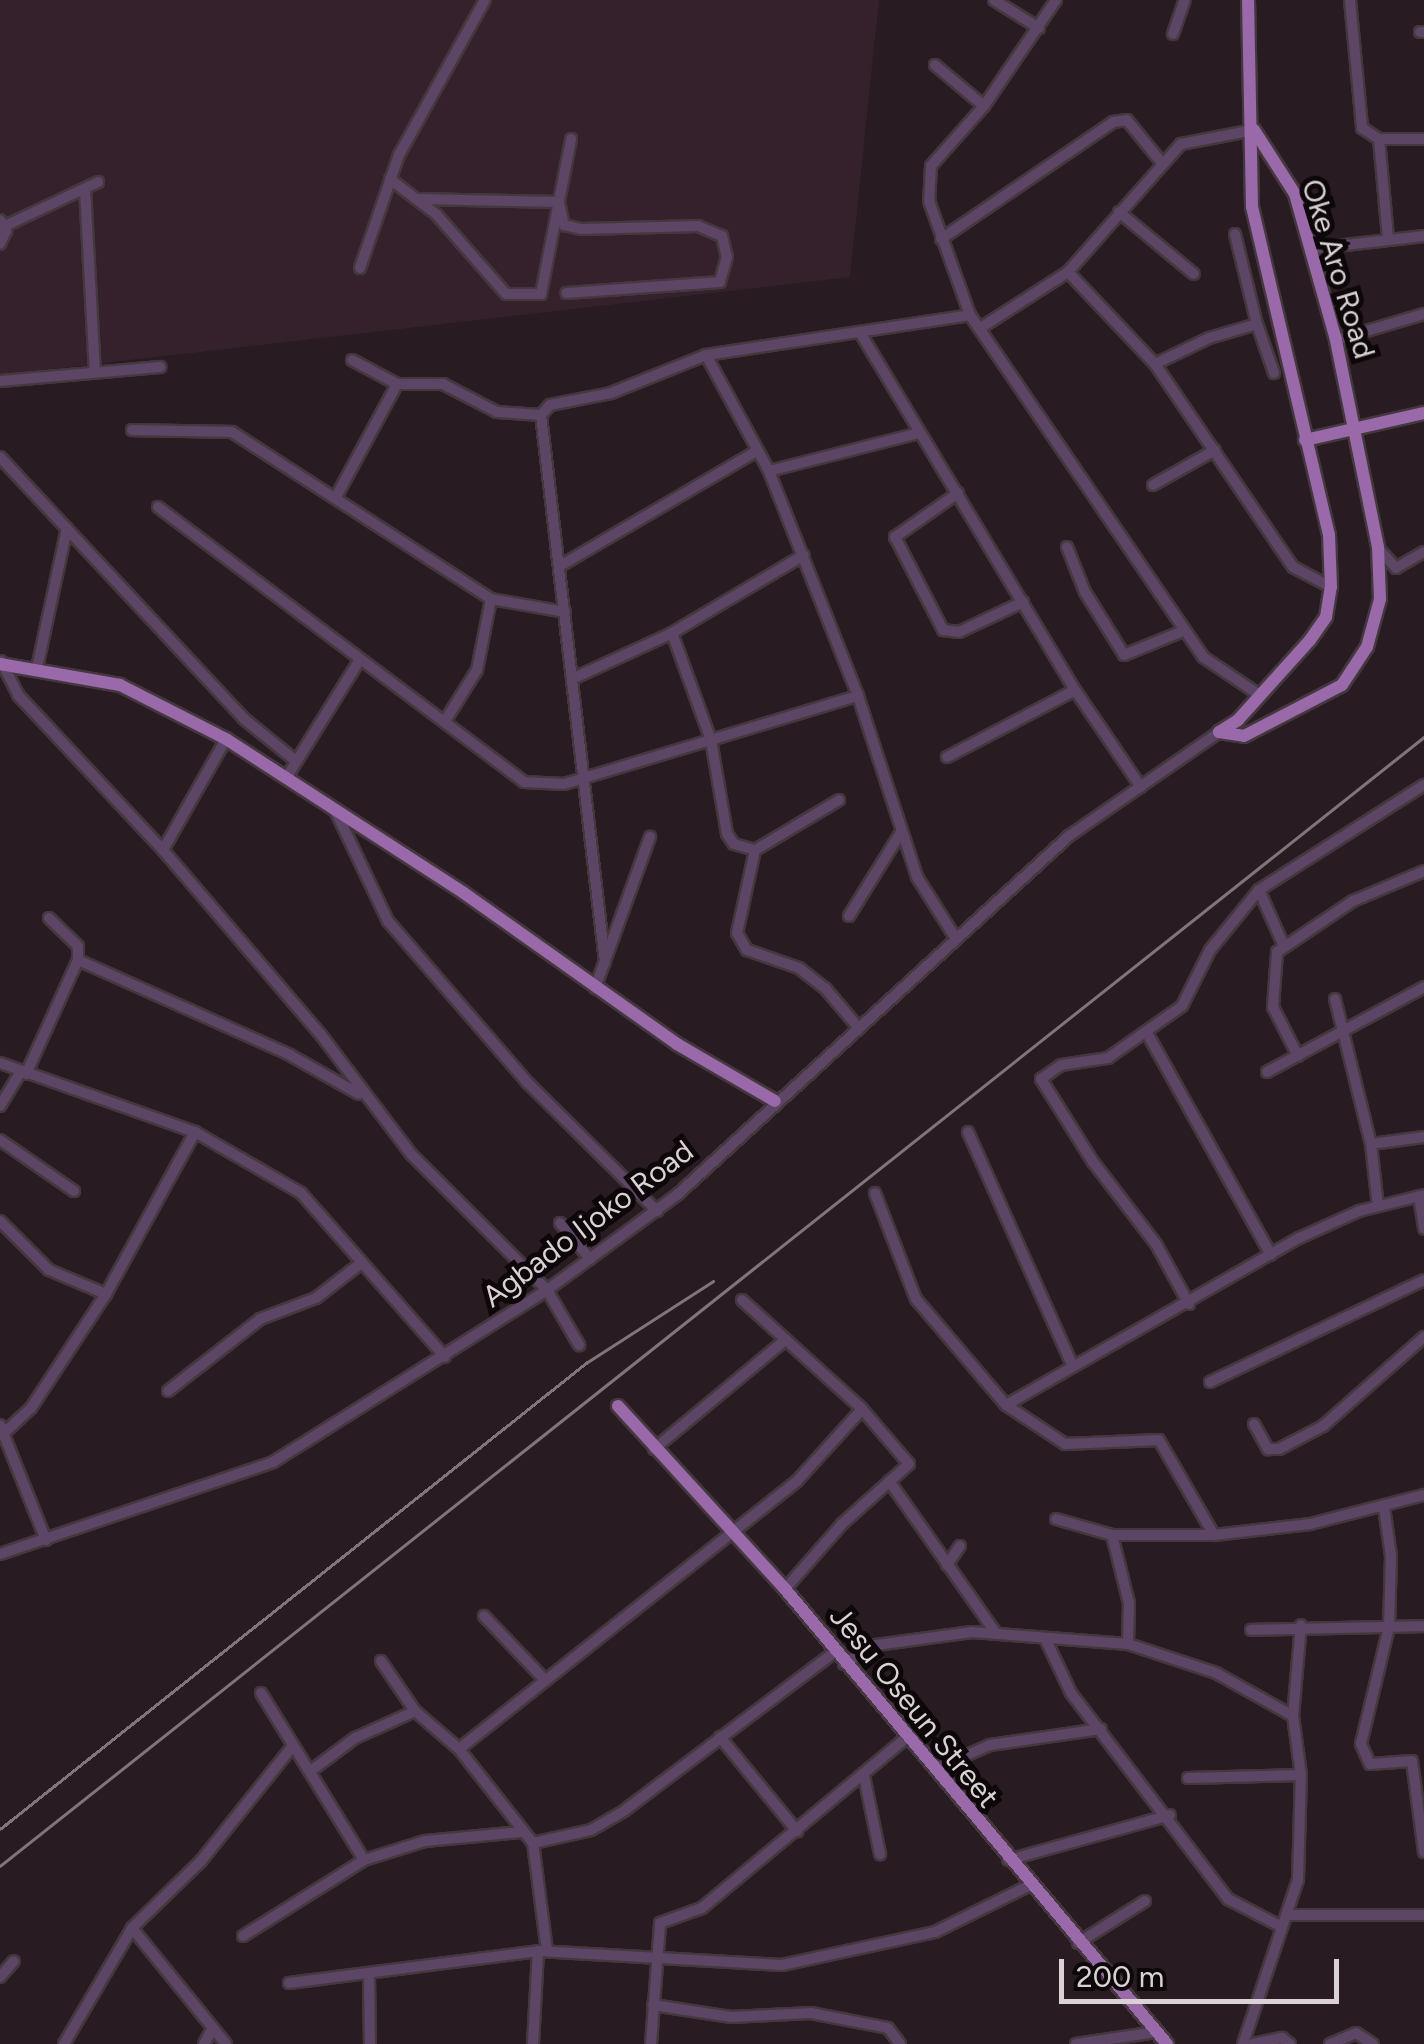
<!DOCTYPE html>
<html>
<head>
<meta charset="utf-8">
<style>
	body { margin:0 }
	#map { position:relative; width:1424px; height:2044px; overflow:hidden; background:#281b21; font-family:Figtree,sans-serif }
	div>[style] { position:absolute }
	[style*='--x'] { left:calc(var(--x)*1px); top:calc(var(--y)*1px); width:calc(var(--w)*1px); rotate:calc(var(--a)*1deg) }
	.built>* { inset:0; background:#35212b }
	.roads { filter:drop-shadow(2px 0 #44383e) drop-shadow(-2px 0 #44383e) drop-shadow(0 2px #44383e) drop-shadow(0 -2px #44383e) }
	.minor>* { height:10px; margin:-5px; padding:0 5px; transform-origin:5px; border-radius:5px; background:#5c4565 }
	.major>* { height:12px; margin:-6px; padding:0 6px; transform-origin:6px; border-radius:6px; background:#9969aa }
	.rail>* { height:2.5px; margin:-1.25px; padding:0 1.25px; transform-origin:1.25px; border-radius:1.25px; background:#80757a }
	span { translate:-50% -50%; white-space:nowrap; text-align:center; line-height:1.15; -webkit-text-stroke:10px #0d070a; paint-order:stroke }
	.street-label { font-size:30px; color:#dad1d5 }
	.scale { position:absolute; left:1059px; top:1959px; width:280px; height:45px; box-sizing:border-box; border:5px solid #dad1d5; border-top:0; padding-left:12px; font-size:30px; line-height:35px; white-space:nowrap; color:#dad1d5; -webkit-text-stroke:8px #0d070a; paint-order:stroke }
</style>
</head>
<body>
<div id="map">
	<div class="built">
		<div style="clip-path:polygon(0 0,879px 0,850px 277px,0 375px)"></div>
	</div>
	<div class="roads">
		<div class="minor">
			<div style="--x:994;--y:0;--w:53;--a:31.9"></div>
			<div style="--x:1056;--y:0;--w:128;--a:124.2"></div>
			<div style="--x:984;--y:106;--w:80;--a:131.5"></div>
			<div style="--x:931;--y:166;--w:35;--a:93"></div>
			<div style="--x:929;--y:201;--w:121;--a:70.2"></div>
			<div style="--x:970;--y:315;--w:414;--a:55.7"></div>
			<div style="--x:1203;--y:657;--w:66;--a:33.9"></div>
			<div style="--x:1350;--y:0;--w:129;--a:84.6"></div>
			<div style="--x:1362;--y:128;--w:20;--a:33"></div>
			<div style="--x:1379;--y:139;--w:45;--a:0"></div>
			<div style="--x:1420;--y:32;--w:4;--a:0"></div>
			<div style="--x:1173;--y:34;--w:36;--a:-71"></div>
			<div style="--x:935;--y:65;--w:64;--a:39.9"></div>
			<div style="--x:1379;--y:139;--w:99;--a:84.8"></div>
			<div style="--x:390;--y:179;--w:58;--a:37.3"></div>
			<div style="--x:436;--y:214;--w:106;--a:48.8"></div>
			<div style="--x:506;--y:294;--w:35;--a:0"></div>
			<div style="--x:541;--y:294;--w:158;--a:-79"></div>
			<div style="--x:85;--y:189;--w:183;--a:86.9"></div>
			<div style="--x:416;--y:199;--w:143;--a:1.2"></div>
			<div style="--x:559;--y:202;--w:24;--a:78"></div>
			<div style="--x:564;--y:225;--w:18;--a:13"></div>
			<div style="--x:582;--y:229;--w:116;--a:-1.5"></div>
			<div style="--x:698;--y:226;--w:26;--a:23"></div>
			<div style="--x:722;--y:236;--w:22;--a:77"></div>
			<div style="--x:727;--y:257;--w:26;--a:106"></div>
			<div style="--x:720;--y:282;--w:154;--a:175.9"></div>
			<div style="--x:1119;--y:212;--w:97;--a:39.6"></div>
			<div style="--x:0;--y:220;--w:13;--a:61"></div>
			<div style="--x:6;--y:231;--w:14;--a:115"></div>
			<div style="--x:5;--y:226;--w:103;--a:-25.3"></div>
			<div style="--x:1235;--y:234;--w:93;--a:76.3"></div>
			<div style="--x:941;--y:239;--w:208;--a:-34.2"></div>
			<div style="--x:1113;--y:122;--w:14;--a:-8"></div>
			<div style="--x:1127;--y:120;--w:54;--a:51"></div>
			<div style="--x:1310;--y:249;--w:115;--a:-6.5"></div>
			<div style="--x:360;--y:268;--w:120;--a:-71"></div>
			<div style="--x:399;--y:155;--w:177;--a:-61"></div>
			<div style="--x:1068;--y:272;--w:127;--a:46.6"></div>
			<div style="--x:1155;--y:364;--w:245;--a:55.8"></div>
			<div style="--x:1293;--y:567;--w:43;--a:27.8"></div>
			<div style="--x:982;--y:327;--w:102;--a:-32.6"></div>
			<div style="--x:1068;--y:272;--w:171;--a:-48.6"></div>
			<div style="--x:1181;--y:144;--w:74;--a:-10.9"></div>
			<div style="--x:861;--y:334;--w:415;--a:59"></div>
			<div style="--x:1075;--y:690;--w:117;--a:55.8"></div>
			<div style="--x:1336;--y:340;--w:92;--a:-16.5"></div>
			<div style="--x:706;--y:355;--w:132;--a:61.5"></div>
			<div style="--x:769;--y:471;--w:242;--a:68.4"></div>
			<div style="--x:858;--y:696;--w:190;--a:71.9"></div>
			<div style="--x:917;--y:877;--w:71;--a:57.7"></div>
			<div style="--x:352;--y:360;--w:51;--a:28.1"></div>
			<div style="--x:397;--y:384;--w:46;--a:0"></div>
			<div style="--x:443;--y:384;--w:61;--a:27.4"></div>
			<div style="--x:497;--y:412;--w:44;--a:3.9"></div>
			<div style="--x:541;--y:415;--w:13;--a:-48"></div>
			<div style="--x:550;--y:405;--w:62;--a:-11.1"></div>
			<div style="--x:611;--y:393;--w:102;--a:-21.8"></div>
			<div style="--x:706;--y:355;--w:267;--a:-8.6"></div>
			<div style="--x:1155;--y:364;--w:60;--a:-25.7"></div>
			<div style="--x:1209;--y:338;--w:50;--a:-16.3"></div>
			<div style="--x:1257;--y:324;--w:52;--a:70.9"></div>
			<div style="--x:0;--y:381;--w:161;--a:-5"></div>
			<div style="--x:541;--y:415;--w:551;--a:83.33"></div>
			<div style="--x:132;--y:430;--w:100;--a:1.1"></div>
			<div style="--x:232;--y:432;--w:308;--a:32.8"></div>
			<div style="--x:491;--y:599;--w:75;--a:10"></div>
			<div style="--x:0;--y:457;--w:357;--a:47"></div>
			<div style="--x:243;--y:718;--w:68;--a:39.1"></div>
			<div style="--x:769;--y:471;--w:155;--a:-14.2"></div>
			<div style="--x:1153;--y:485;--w:71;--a:-29.4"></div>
			<div style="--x:958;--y:493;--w:77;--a:145.1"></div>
			<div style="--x:895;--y:537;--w:105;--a:62.7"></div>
			<div style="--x:943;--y:630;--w:16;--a:7"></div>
			<div style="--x:959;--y:632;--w:71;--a:-25.1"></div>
			<div style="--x:336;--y:497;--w:128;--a:-61.6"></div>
			<div style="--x:158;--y:507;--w:458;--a:36.9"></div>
			<div style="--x:524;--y:782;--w:40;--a:2.9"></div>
			<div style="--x:564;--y:784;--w:307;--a:-16.7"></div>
			<div style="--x:1067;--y:547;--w:48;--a:68.2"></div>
			<div style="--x:1085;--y:592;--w:74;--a:58.2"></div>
			<div style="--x:1124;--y:655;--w:64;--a:-22.1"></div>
			<div style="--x:1378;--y:548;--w:27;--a:48"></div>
			<div style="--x:1396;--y:568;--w:32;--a:-30"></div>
			<div style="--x:560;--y:566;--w:226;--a:-30.3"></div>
			<div style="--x:672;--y:633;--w:114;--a:70"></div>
			<div style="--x:711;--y:740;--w:95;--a:80.3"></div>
			<div style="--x:727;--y:834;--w:12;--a:55"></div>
			<div style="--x:734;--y:844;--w:22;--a:16"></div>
			<div style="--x:1;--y:661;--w:38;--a:63"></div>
			<div style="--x:18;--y:695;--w:212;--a:46.9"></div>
			<div style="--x:163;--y:850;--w:243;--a:49.5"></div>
			<div style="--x:321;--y:1035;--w:149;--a:52.9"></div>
			<div style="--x:411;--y:1154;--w:192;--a:45"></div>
			<div style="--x:547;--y:1290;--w:64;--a:59.8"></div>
			<div style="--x:37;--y:668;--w:143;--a:-77.9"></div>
			<div style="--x:572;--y:679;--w:110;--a:-24.7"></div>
			<div style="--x:672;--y:633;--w:153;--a:-30.6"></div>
			<div style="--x:445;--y:721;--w:60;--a:-57.9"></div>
			<div style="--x:477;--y:670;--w:72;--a:-78.8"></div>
			<div style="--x:947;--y:757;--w:144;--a:-27.6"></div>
			<div style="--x:288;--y:775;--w:134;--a:-58.1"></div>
			<div style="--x:839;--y:800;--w:98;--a:149.2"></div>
			<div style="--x:755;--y:850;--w:85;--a:102.2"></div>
			<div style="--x:737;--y:933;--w:20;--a:60"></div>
			<div style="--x:747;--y:950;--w:55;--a:19.1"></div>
			<div style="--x:799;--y:968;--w:33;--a:38"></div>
			<div style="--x:825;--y:988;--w:51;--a:49.8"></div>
			<div style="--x:335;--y:810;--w:123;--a:64.5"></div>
			<div style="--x:388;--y:921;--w:214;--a:49.2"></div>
			<div style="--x:528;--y:1083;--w:182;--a:44.8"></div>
			<div style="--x:163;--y:850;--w:128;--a:-60.4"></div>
			<div style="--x:849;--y:916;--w:99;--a:-58.2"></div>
			<div style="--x:49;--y:918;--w:40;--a:44"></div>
			<div style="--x:78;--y:946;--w:14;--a:90"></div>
			<div style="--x:78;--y:960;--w:232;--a:24.1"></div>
			<div style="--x:290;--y:1055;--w:79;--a:29.5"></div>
			<div style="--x:1283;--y:944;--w:59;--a:-114"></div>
			<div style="--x:1259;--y:890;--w:196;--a:-32.5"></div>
			<div style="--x:595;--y:988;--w:161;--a:-70"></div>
			<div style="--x:1335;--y:999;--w:149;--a:76.1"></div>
			<div style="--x:1371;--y:1144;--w:62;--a:83.6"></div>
			<div style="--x:1147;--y:1033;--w:254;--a:60.8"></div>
			<div style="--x:1298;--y:1056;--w:55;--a:-117"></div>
			<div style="--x:1273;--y:1007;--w:55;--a:-85.8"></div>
			<div style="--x:1277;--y:952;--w:92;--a:-33.9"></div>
			<div style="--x:1353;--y:901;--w:77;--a:-22.9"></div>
			<div style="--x:0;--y:1063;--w:207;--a:19.5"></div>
			<div style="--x:195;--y:1132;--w:122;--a:29.9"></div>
			<div style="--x:301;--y:1193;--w:218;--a:48.7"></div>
			<div style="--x:1267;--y:1072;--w:179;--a:-28.4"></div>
			<div style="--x:26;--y:1074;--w:125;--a:-65.5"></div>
			<div style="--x:0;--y:1106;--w:39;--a:-59"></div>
			<div style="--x:968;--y:1132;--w:257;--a:65.9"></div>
			<div style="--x:0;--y:1140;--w:90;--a:34.6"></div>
			<div style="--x:1371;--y:1144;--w:53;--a:-7.5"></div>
			<div style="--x:875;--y:1193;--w:114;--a:68.9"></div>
			<div style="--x:916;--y:1299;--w:139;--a:49.7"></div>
			<div style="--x:1006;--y:1405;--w:71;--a:33.5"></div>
			<div style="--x:1065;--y:1444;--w:94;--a:-2.4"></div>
			<div style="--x:1159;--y:1440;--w:110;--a:59.9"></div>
			<div style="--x:1419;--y:1196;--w:33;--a:81"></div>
			<div style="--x:0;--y:1221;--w:69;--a:45"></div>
			<div style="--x:49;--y:1270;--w:62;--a:22.8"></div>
			<div style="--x:560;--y:1223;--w:47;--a:50.2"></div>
			<div style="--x:742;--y:1300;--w:162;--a:42.2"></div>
			<div style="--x:862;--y:1409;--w:72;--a:49.5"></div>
			<div style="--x:909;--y:1464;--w:90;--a:138.2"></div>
			<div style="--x:842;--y:1524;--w:86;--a:131.2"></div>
			<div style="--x:1189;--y:1304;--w:68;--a:-118.8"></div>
			<div style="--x:1156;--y:1244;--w:103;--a:-127.5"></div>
			<div style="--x:1093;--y:1162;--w:98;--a:-122.1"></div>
			<div style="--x:1041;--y:1079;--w:24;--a:-35"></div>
			<div style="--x:1061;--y:1065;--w:48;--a:-8.5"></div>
			<div style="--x:1108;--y:1058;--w:90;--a:-35.1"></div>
			<div style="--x:1182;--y:1006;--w:63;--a:-63.4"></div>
			<div style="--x:1210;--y:950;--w:77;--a:-50.8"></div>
			<div style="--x:1210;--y:1382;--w:237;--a:-25.5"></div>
			<div style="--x:168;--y:1391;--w:117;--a:-38"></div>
			<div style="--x:260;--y:1319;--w:60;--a:-20.6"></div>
			<div style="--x:316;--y:1298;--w:56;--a:-37.7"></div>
			<div style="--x:1006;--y:1405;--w:337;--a:-29.7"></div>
			<div style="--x:1299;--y:1238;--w:66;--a:-24.2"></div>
			<div style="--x:1359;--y:1211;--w:67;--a:-13.8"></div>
			<div style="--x:1254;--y:1424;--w:29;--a:61"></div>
			<div style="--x:1268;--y:1449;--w:11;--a:0"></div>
			<div style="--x:1279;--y:1449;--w:50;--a:-27.6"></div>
			<div style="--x:1323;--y:1426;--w:135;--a:-41.4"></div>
			<div style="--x:0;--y:1425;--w:124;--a:68.2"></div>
			<div style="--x:3;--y:1434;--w:38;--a:-43"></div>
			<div style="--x:31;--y:1408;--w:136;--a:-56.7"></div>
			<div style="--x:106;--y:1294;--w:185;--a:-61.2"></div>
			<div style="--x:654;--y:1449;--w:168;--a:-39.7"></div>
			<div style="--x:889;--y:1481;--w:186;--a:54.9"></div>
			<div style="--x:1384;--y:1507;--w:49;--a:81.9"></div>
			<div style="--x:1391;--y:1556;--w:71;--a:91.6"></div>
			<div style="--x:1389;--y:1627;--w:120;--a:103.5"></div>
			<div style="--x:1361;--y:1744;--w:22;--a:66"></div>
			<div style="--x:1370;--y:1764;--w:42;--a:-4.1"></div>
			<div style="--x:1412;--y:1761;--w:92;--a:82.5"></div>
			<div style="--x:1056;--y:1519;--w:58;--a:15.9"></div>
			<div style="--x:1112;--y:1535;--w:102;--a:0"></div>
			<div style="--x:1214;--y:1535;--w:97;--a:-6.5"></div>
			<div style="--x:1310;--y:1524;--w:118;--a:-14.3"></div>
			<div style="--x:1112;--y:1535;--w:70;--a:76"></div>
			<div style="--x:1129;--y:1603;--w:41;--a:91.4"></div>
			<div style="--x:0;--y:1554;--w:288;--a:-18.6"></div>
			<div style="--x:273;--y:1462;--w:324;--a:-32.1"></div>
			<div style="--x:547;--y:1290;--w:162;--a:-36.2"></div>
			<div style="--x:678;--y:1194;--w:530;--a:-42.48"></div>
			<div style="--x:1069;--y:836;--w:183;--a:-34.7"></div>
			<div style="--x:947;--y:1565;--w:23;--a:-56"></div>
			<div style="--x:484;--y:1616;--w:84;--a:46.4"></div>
			<div style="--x:1251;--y:1630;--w:173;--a:-1.3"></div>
			<div style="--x:1045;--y:1638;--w:61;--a:64.7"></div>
			<div style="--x:1071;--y:1693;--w:259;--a:52.7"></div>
			<div style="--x:1228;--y:1899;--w:61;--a:27.4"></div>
			<div style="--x:381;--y:1661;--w:60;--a:55.8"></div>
			<div style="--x:415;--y:1711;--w:58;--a:40.8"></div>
			<div style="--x:459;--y:1749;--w:120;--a:51.8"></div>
			<div style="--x:533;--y:1843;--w:109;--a:82.6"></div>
			<div style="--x:844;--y:1664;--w:37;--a:-31"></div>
			<div style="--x:876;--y:1645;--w:97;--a:-7.7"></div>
			<div style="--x:972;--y:1632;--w:156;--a:4.4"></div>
			<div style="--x:1128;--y:1644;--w:93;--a:18.2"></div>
			<div style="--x:1216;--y:1673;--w:88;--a:29.2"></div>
			<div style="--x:261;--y:1693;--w:196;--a:58.3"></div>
			<div style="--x:364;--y:1860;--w:64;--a:-17.3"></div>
			<div style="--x:425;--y:1841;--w:96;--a:-5.4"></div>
			<div style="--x:720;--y:1737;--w:122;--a:50.7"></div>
			<div style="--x:459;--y:1749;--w:431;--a:-38.4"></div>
			<div style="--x:797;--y:1481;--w:97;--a:-47.9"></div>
			<div style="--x:935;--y:1769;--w:60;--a:-23.6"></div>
			<div style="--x:990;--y:1745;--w:112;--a:-8.2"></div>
			<div style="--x:312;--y:1770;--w:54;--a:-36.7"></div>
			<div style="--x:355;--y:1738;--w:66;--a:-24.2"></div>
			<div style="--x:864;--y:1776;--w:80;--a:78.4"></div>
			<div style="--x:1188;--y:1778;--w:113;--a:-1.5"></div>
			<div style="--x:533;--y:1843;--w:59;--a:-12.6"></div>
			<div style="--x:591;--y:1830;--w:39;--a:-30"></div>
			<div style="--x:625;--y:1810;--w:263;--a:-37"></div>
			<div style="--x:1008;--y:1860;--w:168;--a:-15.5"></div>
			<div style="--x:1287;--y:1915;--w:137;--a:0"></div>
			<div style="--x:132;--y:1928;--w:149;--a:51"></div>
			<div style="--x:243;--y:1936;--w:143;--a:-32.1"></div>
			<div style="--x:1078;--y:1943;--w:79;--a:-32.1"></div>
			<div style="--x:369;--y:1975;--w:69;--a:89.2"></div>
			<div style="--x:0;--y:1977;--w:21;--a:-49"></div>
			<div style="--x:289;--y:1983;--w:251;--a:-7.3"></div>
			<div style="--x:538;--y:1951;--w:244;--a:3.3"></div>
			<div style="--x:782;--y:1965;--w:157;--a:-12.2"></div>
			<div style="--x:935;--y:1932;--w:104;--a:-26.3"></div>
			<div style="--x:653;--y:2005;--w:79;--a:8.7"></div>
			<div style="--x:731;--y:2017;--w:80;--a:-2.9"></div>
			<div style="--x:811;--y:2013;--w:78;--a:11"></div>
			<div style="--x:888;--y:2028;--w:20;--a:53"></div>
			<div style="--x:64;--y:2044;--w:134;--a:-59.6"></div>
			<div style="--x:132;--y:1928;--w:96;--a:-44.2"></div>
			<div style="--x:201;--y:1861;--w:146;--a:-51.4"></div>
			<div style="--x:204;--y:2044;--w:18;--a:-61"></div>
			<div style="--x:533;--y:2044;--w:93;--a:-86.9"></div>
			<div style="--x:651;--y:2044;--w:121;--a:-85.7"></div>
			<div style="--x:660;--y:1923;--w:45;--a:-19.7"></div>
			<div style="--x:702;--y:1908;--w:267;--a:-39.8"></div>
			<div style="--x:1076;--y:2044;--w:81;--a:-8.5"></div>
			<div style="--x:1243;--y:2044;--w:173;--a:-71.5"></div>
			<div style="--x:1298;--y:1880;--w:105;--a:-88.4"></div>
			<div style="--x:1301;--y:1775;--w:60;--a:-97.7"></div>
			<div style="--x:1293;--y:1716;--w:91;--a:-85"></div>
			<div style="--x:1253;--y:2044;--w:30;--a:-12"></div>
			<div style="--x:1282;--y:2038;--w:10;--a:37"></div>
			<div style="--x:1330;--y:2044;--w:28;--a:-23"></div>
			<div style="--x:1356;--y:2033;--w:20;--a:33"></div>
		</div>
		<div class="major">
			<div style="--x:1305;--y:440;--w:122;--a:-12.8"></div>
			<div style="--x:0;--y:664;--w:122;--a:9.9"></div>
			<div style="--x:120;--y:685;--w:119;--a:27"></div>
			<div style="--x:226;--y:739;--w:283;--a:32.9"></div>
			<div style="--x:464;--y:893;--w:261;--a:35.3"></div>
			<div style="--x:677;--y:1044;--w:113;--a:30.2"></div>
			<div style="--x:1219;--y:732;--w:22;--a:-32"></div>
			<div style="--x:1238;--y:720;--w:108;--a:-48"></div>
			<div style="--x:1310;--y:640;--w:28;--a:-55"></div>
			<div style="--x:1326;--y:617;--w:30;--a:-81"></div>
			<div style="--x:1331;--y:587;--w:52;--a:-92.2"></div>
			<div style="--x:1329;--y:535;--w:337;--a:-103.2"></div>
			<div style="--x:1252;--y:207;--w:207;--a:-91.1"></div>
			<div style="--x:1219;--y:732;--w:25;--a:9"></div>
			<div style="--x:1244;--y:736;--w:110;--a:-27.5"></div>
			<div style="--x:1342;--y:685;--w:45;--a:-56.7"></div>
			<div style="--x:1367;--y:647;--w:50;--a:-74.8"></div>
			<div style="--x:1380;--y:599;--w:52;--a:-92.2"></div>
			<div style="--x:1378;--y:547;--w:211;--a:-101.5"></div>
			<div style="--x:1336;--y:340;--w:152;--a:-105.7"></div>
			<div style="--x:1295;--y:194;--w:76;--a:-122.6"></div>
			<div style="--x:618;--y:1406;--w:248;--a:47.6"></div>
			<div style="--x:785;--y:1589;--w:594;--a:49.98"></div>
		</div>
	</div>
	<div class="rail">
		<div style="--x:0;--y:1829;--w:749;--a:-38.49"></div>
		<div style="--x:586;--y:1363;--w:151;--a:-32.8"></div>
		<div style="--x:0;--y:1866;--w:1817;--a:-38.41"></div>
	</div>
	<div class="street-label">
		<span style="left:1338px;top:269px;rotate:73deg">Oke Aro Road</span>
		<span style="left:588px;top:1224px;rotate:-37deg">Agbado Ijoko Road</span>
		<span style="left:914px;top:1707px;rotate:51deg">Jesu Oseun Street</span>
	</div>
	<div class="scale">200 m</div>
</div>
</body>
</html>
